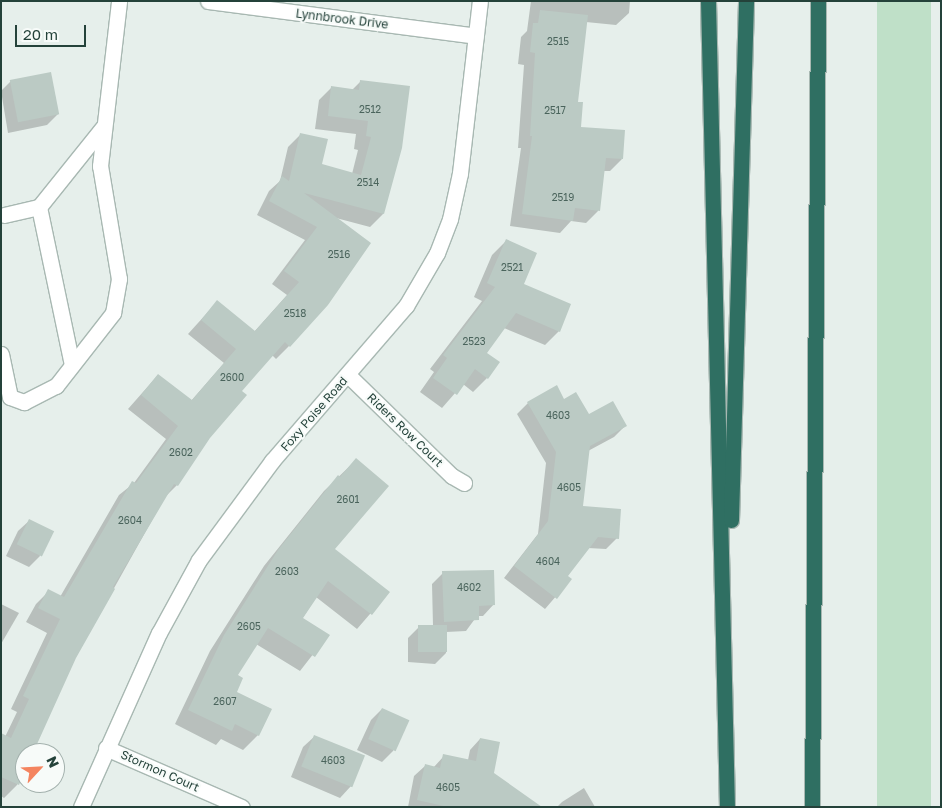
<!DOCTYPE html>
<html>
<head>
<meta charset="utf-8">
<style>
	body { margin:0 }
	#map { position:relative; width:942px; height:808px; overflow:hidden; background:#e6efeb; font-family:"Golos Text",sans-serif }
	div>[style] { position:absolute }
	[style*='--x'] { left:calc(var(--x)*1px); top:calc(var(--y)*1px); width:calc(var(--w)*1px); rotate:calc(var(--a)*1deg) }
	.green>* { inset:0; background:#bfe0c8; transform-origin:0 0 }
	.shadow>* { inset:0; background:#0003 }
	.building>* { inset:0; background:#bbcac4; transform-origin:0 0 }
	.roads { filter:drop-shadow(1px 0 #a8b8b2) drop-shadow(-1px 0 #a8b8b2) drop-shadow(0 1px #a8b8b2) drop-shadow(0 -1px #a8b8b2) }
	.lane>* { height:15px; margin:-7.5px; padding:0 7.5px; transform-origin:7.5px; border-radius:7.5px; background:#fff }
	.street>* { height:15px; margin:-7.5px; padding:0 7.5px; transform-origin:7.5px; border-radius:7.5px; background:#fff }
	.highway>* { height:15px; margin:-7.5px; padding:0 7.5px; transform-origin:7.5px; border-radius:7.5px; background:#2f6f62 }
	span { translate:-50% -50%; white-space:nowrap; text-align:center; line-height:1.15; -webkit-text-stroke:4px #f7fbf9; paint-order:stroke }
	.number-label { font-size:10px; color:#4a645c }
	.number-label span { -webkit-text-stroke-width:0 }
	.street-label { font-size:12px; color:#24423a }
	.frame { position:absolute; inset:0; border:2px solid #24423a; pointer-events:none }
	.north { position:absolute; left:15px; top:743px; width:50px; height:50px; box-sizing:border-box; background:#f7fbf9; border:1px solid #a3b1ad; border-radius:50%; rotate:65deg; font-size:14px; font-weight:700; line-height:20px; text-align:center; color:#24423a }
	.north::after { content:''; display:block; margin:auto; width:18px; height:22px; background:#f4845f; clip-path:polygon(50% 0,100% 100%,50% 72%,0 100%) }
	.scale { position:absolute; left:15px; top:25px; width:71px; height:22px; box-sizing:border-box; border:2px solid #24423a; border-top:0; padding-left:6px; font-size:15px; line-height:18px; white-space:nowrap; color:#24423a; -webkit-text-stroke:4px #f7fbf9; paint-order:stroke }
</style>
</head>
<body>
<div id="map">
	<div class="green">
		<div style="left:877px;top:1px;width:54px;height:806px"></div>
	</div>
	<div class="shadow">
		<div style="clip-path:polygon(531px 1px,630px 1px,629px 13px,616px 25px,586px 22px,576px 103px,580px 129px,622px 159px,610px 171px,603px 171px,598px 211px,586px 223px,571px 221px,560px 233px,510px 226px,521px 148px,518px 148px,524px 65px,518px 64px,521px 37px,527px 31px)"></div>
		<div style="clip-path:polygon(11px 81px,58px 114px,47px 125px,8px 133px,1px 91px)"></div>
		<div style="clip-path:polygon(361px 81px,408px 88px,383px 214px,370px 227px,336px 218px,289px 346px,276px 359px,272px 355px,241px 391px,177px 485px,165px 497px,75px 658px,32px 753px,25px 753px,25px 768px,17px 785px,4px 798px,1px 796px,1px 738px,5px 737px,17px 712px,11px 709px,47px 633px,26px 622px,36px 604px,49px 591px,60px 597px,119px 495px,134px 483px,166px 439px,128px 409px,158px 375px,191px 401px,224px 363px,188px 334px,217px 302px,254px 332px,287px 295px,272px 284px,305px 240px,257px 215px,269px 191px,280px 181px,288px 147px,301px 134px,320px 165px,352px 174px,358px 150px,354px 149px,356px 134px,315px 129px,319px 100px,332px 87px,352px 90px)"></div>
		<div style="clip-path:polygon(506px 241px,522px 285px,559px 331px,545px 345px,504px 328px,486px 353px,487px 378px,473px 392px,463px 384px,442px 408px,420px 392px,434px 372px,430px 369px,482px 301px,474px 297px,492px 255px)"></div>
		<div style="clip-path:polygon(564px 400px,588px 416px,625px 426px,614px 437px,588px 451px,582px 507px,617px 538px,606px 549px,588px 548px,566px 576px,570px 580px,545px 609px,504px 578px,538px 534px,546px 463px,517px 414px,528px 403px)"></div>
		<div style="clip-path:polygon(356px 460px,333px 549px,389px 592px,357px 629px,316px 597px,302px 619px,328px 635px,300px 671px,256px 644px,236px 676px,235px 692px,271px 709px,258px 735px,243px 750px,221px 739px,216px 745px,175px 724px,210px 651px,264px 566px,324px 491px)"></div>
		<div style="clip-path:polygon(30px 520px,40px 556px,29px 567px,6px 556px,18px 531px)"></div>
		<div style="clip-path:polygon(443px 573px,494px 604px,483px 616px,477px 616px,466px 631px,446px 632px,446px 653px,435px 664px,408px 662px,408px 638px,419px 627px,433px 626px,432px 584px)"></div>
		<div style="clip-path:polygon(1px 604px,19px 613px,1px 644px)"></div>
		<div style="clip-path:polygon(382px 709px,407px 721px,393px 751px,382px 762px,357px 750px,371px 720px)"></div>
		<div style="clip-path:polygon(315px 736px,351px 786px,340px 798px,291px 777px,303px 747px)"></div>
		<div style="clip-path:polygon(480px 739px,493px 774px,539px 807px,408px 807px,414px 776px,425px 766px,433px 768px,444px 756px,468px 760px,470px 750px)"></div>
		<div style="clip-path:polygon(584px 788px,595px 807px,557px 807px,562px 802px)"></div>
	</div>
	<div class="building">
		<div style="clip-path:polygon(540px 10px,588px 15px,578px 102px,583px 102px,581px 127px,625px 130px,623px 159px,606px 158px,600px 211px,575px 208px,573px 221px,522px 214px,532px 136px,530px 136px,535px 53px,530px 52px,533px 23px,538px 23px)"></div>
		<div style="left:51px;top:72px;width:43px;height:42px;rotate:79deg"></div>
		<div style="clip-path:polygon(360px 80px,410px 86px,402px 148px,384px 214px,304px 193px,371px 243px,328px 305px,290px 347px,285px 342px,242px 391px,247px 395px,210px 438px,178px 486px,174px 484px,113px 587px,115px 589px,76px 658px,33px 753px,25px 753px,25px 771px,19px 785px,1px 777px,1px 733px,11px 738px,29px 699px,23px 696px,60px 619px,38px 608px,48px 589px,64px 597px,132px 481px,136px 483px,178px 426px,141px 395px,158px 374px,192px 400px,236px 349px,201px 320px,217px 300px,255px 331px,299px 282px,284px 271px,317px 227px,269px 201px,282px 176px,289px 181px,300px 133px,328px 139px,322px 164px,361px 175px,371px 137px,366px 136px,368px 121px,328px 116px,331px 86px,359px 90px)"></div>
		<div style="clip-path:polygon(506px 239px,537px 253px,524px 284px,571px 304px,560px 332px,516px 313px,487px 353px,500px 362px,488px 379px,475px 369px,457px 395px,433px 378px,447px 358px,443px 355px,495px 287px,487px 283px)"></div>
		<div style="clip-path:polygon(557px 385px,564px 399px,576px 392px,589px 414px,613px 401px,627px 426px,590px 446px,583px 506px,621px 509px,619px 539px,598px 537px,568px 576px,572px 579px,557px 599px,514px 566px,548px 521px,556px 452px,527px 402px)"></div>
		<div style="clip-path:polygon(356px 458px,389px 486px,335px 549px,390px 592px,372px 615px,328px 581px,303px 618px,330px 635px,315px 657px,268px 628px,238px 675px,243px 678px,237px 692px,272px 709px,259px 736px,235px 724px,232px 731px,188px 710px,224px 635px,278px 550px,338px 475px,340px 477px)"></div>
		<div style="left:29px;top:519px;width:28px;height:28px;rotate:26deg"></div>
		<div style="clip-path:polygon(494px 570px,495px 605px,479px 606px,479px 620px,444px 622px,442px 571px)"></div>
		<div style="left:418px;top:625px;width:29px;height:27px"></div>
		<div style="left:382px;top:708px;width:30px;height:34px;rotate:24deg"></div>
		<div style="left:314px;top:735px;width:55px;height:34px;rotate:22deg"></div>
		<div style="clip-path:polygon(480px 738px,500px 742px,494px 773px,542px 807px,448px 807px,417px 800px,425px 764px,440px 768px,443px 754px,476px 761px)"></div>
	</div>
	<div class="roads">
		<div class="lane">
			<div style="--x:4;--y:215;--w:36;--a:-13"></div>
			<div style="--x:1;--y:354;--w:44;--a:78.2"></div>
			<div style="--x:10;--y:397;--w:15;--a:20"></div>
			<div style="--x:24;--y:402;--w:36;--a:-27"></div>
			<div style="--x:56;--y:386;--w:93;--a:-52"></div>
			<div style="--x:113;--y:313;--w:35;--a:-80"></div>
			<div style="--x:119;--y:279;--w:115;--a:-99.5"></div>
			<div style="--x:100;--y:166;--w:166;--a:-83.4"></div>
			<div style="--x:72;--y:365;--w:161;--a:-101.8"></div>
			<div style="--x:39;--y:207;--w:104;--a:-51.3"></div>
		</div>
		<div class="street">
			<div style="--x:208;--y:1;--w:270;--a:7.4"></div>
			<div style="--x:348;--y:375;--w:145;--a:44.2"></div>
			<div style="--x:452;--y:476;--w:14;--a:30"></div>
			<div style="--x:106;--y:748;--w:148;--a:23.5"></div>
			<div style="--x:81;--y:807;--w:191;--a:-65.9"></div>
			<div style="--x:159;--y:633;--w:83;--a:-61.3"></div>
			<div style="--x:199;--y:560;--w:123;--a:-53.6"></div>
			<div style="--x:272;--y:461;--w:205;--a:-49.2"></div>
			<div style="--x:406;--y:306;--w:61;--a:-59.7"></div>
			<div style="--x:437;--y:253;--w:36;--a:-69"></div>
			<div style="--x:450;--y:219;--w:47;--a:-77.7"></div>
			<div style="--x:460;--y:173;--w:173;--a:-83.4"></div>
		</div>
		<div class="highway">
			<div style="--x:708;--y:1;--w:806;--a:88.65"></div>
			<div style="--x:731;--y:520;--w:519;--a:-88.34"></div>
			<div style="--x:812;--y:807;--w:806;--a:-89.57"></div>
		</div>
	</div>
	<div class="number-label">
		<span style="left:558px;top:42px">2515</span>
		<span style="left:370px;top:110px">2512</span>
		<span style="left:555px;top:111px">2517</span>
		<span style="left:368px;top:183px">2514</span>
		<span style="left:563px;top:198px">2519</span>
		<span style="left:339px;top:255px">2516</span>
		<span style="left:512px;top:268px">2521</span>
		<span style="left:295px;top:314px">2518</span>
		<span style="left:474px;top:342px">2523</span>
		<span style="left:232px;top:378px">2600</span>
		<span style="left:558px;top:416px">4603</span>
		<span style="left:181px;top:453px">2602</span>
		<span style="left:569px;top:488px">4605</span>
		<span style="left:348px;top:500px">2601</span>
		<span style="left:130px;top:521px">2604</span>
		<span style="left:548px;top:562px">4604</span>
		<span style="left:287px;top:572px">2603</span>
		<span style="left:469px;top:588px">4602</span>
		<span style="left:249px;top:627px">2605</span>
		<span style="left:225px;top:702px">2607</span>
		<span style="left:333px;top:761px">4603</span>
		<span style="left:448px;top:788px">4605</span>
	</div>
	<div class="street-label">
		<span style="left:342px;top:19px;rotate:7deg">Lynnbrook Drive</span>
		<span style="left:314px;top:414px;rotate:-49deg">Foxy Poise Road</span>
		<span style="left:405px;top:430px;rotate:44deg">Riders Row Court</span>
		<span style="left:160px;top:771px;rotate:24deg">Stormon Court</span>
	</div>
	<div class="frame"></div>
	<div class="north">N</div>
	<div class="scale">20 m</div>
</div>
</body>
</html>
